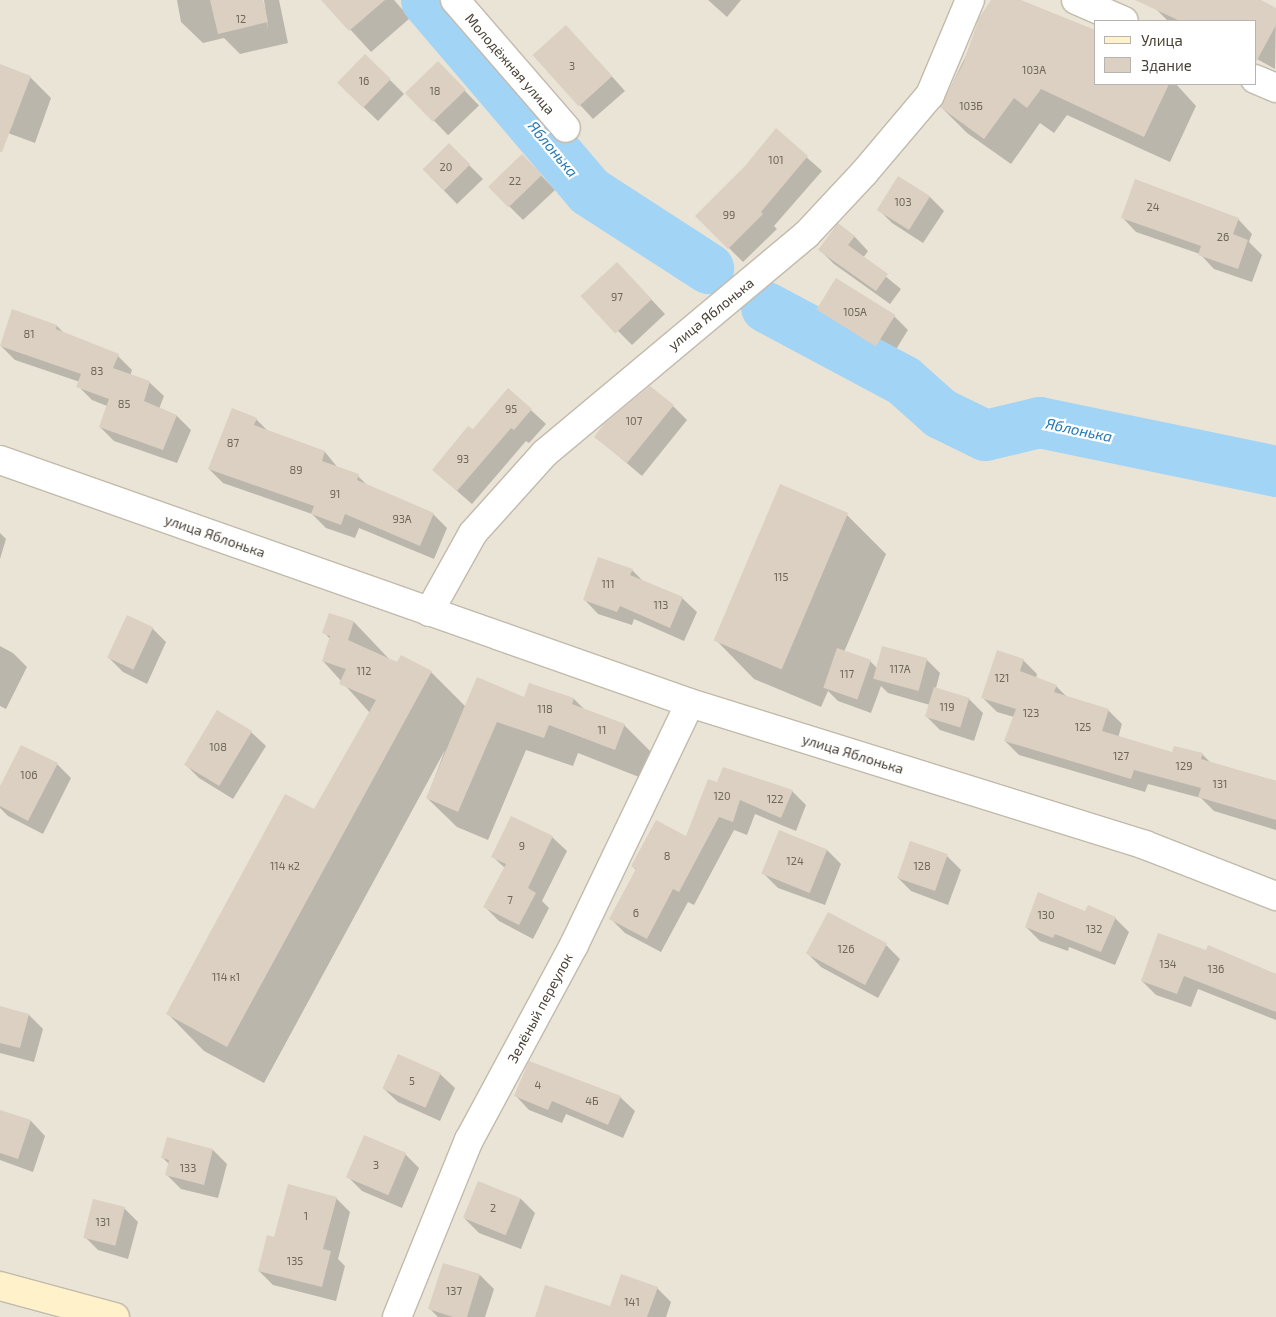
<!DOCTYPE html>
<html>
<head>
<meta charset="utf-8">
<style>
	body { margin:0 }
	#map { position:relative; width:1276px; height:1317px; overflow:hidden; background:#f6f2e9; font-family:"Exo 2",sans-serif }
	div>[style] { position:absolute }
	[style*='--x'] { left:calc(var(--x)*1px); top:calc(var(--y)*1px); width:calc(var(--w)*1px); rotate:calc(var(--a)*1deg) }
	.residential>* { inset:0; background:#eae4d7 }
	.shadow>* { inset:0; background:#0003; transform-origin:0 0 }
	.river>* { height:51px; margin:-25.5px; padding:0 25.5px; transform-origin:25.5px; border-radius:25.5px; background:#a2d4f6 }
	.building>* { inset:0; background:#dbd0c1; transform-origin:0 0 }
	.roads { filter:drop-shadow(1px 0 #c2baab) drop-shadow(-1px 0 #c2baab) drop-shadow(0 1px #c2baab) drop-shadow(0 -1px #c2baab) }
	.street>* { height:28px; margin:-14px; padding:0 14px; transform-origin:14px; border-radius:14px; background:#fff }
	.secondary>* { height:28px; margin:-14px; padding:0 14px; transform-origin:14px; border-radius:14px; background:#fff2ca }
	span { translate:-50% -50%; white-space:nowrap; text-align:center; line-height:1.15; -webkit-text-stroke:4.5px #fff; paint-order:stroke }
	.number-label { font-size:11px; color:#6e665a }
	.number-label span { -webkit-text-stroke-width:0 }
	.street-label { font-size:14px; color:#4a4237 }
	.water-label { font-size:15px; color:#267ab6; font-style:italic }
	.legend { position:absolute; left:1094px; top:20px; width:162px; height:65px; box-sizing:border-box; background:#fff; border:1px solid #b7b3af; margin:0; padding:6px 9px; list-style:none; font-size:15px; color:#4a4237 }
	.legend li { display:flex; align-items:center; gap:10px; height:25px }
	.legend b { width:25px; border:1px solid #b7b3af }
</style>
</head>
<body>
<div id="map">
	<div class="residential">
		<div style="clip-path:polygon(evenodd,0 0,1276px 0,1276px 1317px,0 1317px,0 0,1095px 21px,1255px 21px,1255px 84px,1095px 84px,1095px 21px)"></div>
	</div>
	<div class="shadow">
		<div style="clip-path:polygon(177px 0,262px 0,268px 29px,264px 0,279px 0,288px 43px,240px 54px,224px 38px,203px 43px,181px 22px)"></div>
		<div style="clip-path:polygon(323px 0,394px 0,410px 18px,371px 52px)"></div>
		<div style="clip-path:polygon(708px 0,741px 0,727px 17px)"></div>
		<div style="clip-path:polygon(993px 0,1018px 0,1095px 84px,1176px 84px,1196px 106px,1170px 162px,1067px 115px,1054px 133px,1040px 123px,1011px 164px,967px 133px,941px 107px)"></div>
		<div style="clip-path:polygon(1161px 0,1258px 0,1276px 9px,1275px 69px,1255px 58px,1255px 21px,1168px 21px,1156px 9px)"></div>
		<div style="clip-path:polygon(580px 41px,625px 91px,593px 119px,535px 56px)"></div>
		<div style="left:438px;top:63px;width:59px;height:43px;rotate:46deg"></div>
		<div style="clip-path:polygon(0 66px,30px 77px,51px 98px,35px 143px,0 130px)"></div>
		<div style="clip-path:polygon(390px 80px,404px 94px,378px 121px,353px 97px)"></div>
		<div style="clip-path:polygon(776px 130px,822px 171px,774px 226px,777px 229px,743px 262px,697px 216px,746px 167px)"></div>
		<div style="clip-path:polygon(463px 159px,483px 179px,457px 204px,423px 169px)"></div>
		<div style="clip-path:polygon(536px 170px,555px 190px,523px 220px,509px 206px)"></div>
		<div style="clip-path:polygon(930px 197px,944px 211px,923px 243px,892px 223px,878px 209px)"></div>
		<div style="clip-path:polygon(1122px 217px,1238px 219px,1252px 234px,1249px 242px,1262px 255px,1252px 282px,1214px 269px,1200px 254px,1136px 232px)"></div>
		<div style="clip-path:polygon(854px 236px,868px 251px,863px 258px,901px 289px,890px 304px,834px 264px,820px 250px)"></div>
		<div style="clip-path:polygon(631px 278px,665px 314px,632px 345px,618px 331px)"></div>
		<div style="clip-path:polygon(818px 308px,894px 316px,908px 330px,890px 359px,832px 322px)"></div>
		<div style="clip-path:polygon(57px 326px,65px 334px,118px 356px,132px 370px,130px 376px,149px 382px,164px 396px,159px 409px,177px 416px,191px 430px,177px 463px,114px 441px,100px 427px,107px 406px,92px 400px,78px 386px,80px 382px,15px 360px,1px 346px)"></div>
		<div style="clip-path:polygon(508px 389px,546px 424px,529px 443px,526px 441px,472px 504px,433px 470px,473px 431px)"></div>
		<div style="clip-path:polygon(673px 406px,687px 420px,642px 476px,596px 437px)"></div>
		<div style="clip-path:polygon(256px 419px,270px 433px,325px 452px,338px 468px,358px 476px,369px 487px,433px 514px,447px 528px,434px 559px,359px 528px,355px 538px,326px 528px,312px 514px,223px 483px,209px 469px)"></div>
		<div style="clip-path:polygon(847px 515px,886px 554px,844px 652px,870px 661px,877px 668px,926px 659px,940px 673px,936px 688px,969px 699px,983px 713px,974px 741px,940px 730px,926px 716px,930px 705px,888px 693px,881px 686px,871px 713px,838px 701px,828px 691px,821px 707px,754px 679px,715px 639px)"></div>
		<div style="clip-path:polygon(0 533px,6px 539px,0 559px)"></div>
		<div style="clip-path:polygon(632px 570px,644px 582px,682px 598px,697px 612px,684px 641px,634px 619px,632px 625px,598px 614px,584px 599px)"></div>
		<div style="clip-path:polygon(354px 622px,390px 660px,431px 672px,466px 707px,525px 699px,574px 699px,584px 709px,624px 725px,653px 754px,644px 779px,578px 753px,573px 766px,526px 750px,488px 840px,457px 827px,427px 798px,445px 750px,264px 1083px,204px 1051px,168px 1014px,314px 811px,370px 713px,323px 661px,330px 639px,324px 632px)"></div>
		<div style="clip-path:polygon(152px 628px,166px 642px,147px 684px,123px 672px,109px 658px)"></div>
		<div style="clip-path:polygon(0 646px,13px 653px,27px 667px,6px 709px,0 706px)"></div>
		<div style="clip-path:polygon(1023px 660px,1037px 674px,1036px 678px,1056px 686px,1068px 698px,1108px 710px,1122px 724px,1118px 738px,1173px 754px,1202px 754px,1211px 763px,1276px 781px,1276px 830px,1214px 811px,1201px 798px,1148px 784px,1145px 792px,1019px 755px,1005px 741px,1014px 717px,997px 712px,983px 698px)"></div>
		<div style="clip-path:polygon(251px 732px,266px 746px,233px 799px,199px 778px,185px 764px)"></div>
		<div style="clip-path:polygon(57px 764px,71px 778px,43px 834px,8px 816px,0 808px,0 789px)"></div>
		<div style="clip-path:polygon(718px 784px,792px 791px,806px 805px,796px 831px,755px 814px,747px 835px,734px 830px,694px 905px,688px 902px,661px 952px,625px 933px,611px 919px,637px 871px,632px 866px,687px 838px)"></div>
		<div style="clip-path:polygon(552px 837px,567px 851px,542px 901px,549px 908px,533px 939px,499px 921px,485px 907px,505px 868px,493px 857px)"></div>
		<div style="clip-path:polygon(827px 850px,841px 864px,825px 905px,778px 888px,764px 874px)"></div>
		<div style="clip-path:polygon(947px 856px,961px 870px,948px 905px,911px 891px,897px 877px)"></div>
		<div style="clip-path:polygon(1086px 912px,1115px 918px,1129px 932px,1115px 965px,1069px 947px,1068px 951px,1040px 941px,1026px 927px)"></div>
		<div style="clip-path:polygon(1159px 935px,1276px 974px,1276px 1020px,1198px 989px,1191px 1007px,1156px 995px,1142px 981px)"></div>
		<div style="clip-path:polygon(886px 945px,900px 959px,878px 998px,821px 967px,807px 953px)"></div>
		<div style="clip-path:polygon(0 1007px,29px 1015px,43px 1029px,34px 1062px,0 1053px)"></div>
		<div style="clip-path:polygon(398px 1055px,440px 1074px,455px 1088px,440px 1121px,398px 1102px,383px 1088px)"></div>
		<div style="clip-path:polygon(530px 1062px,620px 1097px,635px 1111px,623px 1138px,566px 1114px,562px 1123px,529px 1110px,515px 1095px)"></div>
		<div style="clip-path:polygon(0 1112px,31px 1121px,45px 1136px,33px 1172px,0 1160px)"></div>
		<div style="clip-path:polygon(213px 1150px,227px 1164px,218px 1198px,181px 1189px,167px 1175px,169px 1164px,163px 1158px)"></div>
		<div style="clip-path:polygon(405px 1154px,419px 1168px,402px 1208px,362px 1191px,348px 1177px)"></div>
		<div style="clip-path:polygon(479px 1183px,521px 1199px,535px 1213px,521px 1249px,479px 1233px,465px 1219px)"></div>
		<div style="clip-path:polygon(336px 1198px,350px 1212px,338px 1259px,345px 1266px,336px 1301px,273px 1285px,259px 1271px,275px 1238px)"></div>
		<div style="clip-path:polygon(124px 1208px,138px 1222px,128px 1259px,98px 1250px,84px 1236px)"></div>
		<div style="clip-path:polygon(480px 1275px,494px 1289px,485px 1317px,438px 1317px,430px 1309px)"></div>
		<div style="clip-path:polygon(657px 1288px,671px 1302px,666px 1317px,607px 1317px)"></div>
	</div>
	<div class="river">
		<div style="--x:426;--y:0;--w:251;--a:49.5"></div>
		<div style="--x:589;--y:191;--w:142;--a:32.9"></div>
		<div style="--x:766;--y:307;--w:155;--a:28.1"></div>
		<div style="--x:903;--y:380;--w:50;--a:41.7"></div>
		<div style="--x:940;--y:413;--w:50;--a:26.1"></div>
		<div style="--x:985;--y:435;--w:56;--a:-13.5"></div>
		<div style="--x:1039;--y:422;--w:242;--a:11.7"></div>
	</div>
	<div class="building">
		<div style="clip-path:polygon(210px 0,263px 0,268px 22px,218px 34px)"></div>
		<div style="clip-path:polygon(321px 0,385px 0,349px 31px)"></div>
		<div style="clip-path:polygon(991px 0,1021px 0,1095px 30px,1095px 84px,1169px 84px,1144px 137px,1041px 89px,1027px 108px,1014px 98px,984px 139px,940px 107px,963px 64px,979px 18px)"></div>
		<div style="clip-path:polygon(1135px 0,1261px 0,1276px 8px,1276px 25px,1255px 64px,1255px 21px,1180px 21px)"></div>
		<div style="left:566px;top:25px;width:69px;height:45px;rotate:48deg"></div>
		<div style="left:365px;top:54px;width:36px;height:40px;rotate:44deg"></div>
		<div style="left:438px;top:61px;width:40px;height:46px;rotate:46deg"></div>
		<div style="clip-path:polygon(0 64px,31px 76px,2px 152px,0 152px)"></div>
		<div style="clip-path:polygon(776px 128px,808px 156px,761px 212px,763px 214px,728px 249px,695px 216px,745px 166px)"></div>
		<div style="left:449px;top:143px;width:30px;height:37px;rotate:45deg"></div>
		<div style="left:522px;top:154px;width:29px;height:47px;rotate:46deg"></div>
		<div style="left:898px;top:176px;width:38px;height:40px;rotate:32deg"></div>
		<div style="clip-path:polygon(1135px 179px,1239px 218px,1233px 234px,1248px 240px,1238px 269px,1198px 255px,1201px 246px,1121px 218px)"></div>
		<div style="clip-path:polygon(838px 223px,855px 236px,848px 245px,888px 274px,876px 291px,818px 250px)"></div>
		<div style="left:617px;top:262px;width:51px;height:50px;rotate:47deg"></div>
		<div style="left:836px;top:278px;width:70px;height:37px;rotate:32deg"></div>
		<div style="clip-path:polygon(12px 309px,57px 325px,56px 329px,119px 354px,113px 368px,150px 381px,144px 401px,177px 415px,163px 450px,99px 427px,109px 399px,76px 387px,81px 374px,0 346px)"></div>
		<div style="clip-path:polygon(650px 386px,674px 405px,627px 463px,594px 437px,604px 424px)"></div>
		<div style="clip-path:polygon(508px 388px,532px 409px,514px 430px,511px 428px,457px 491px,432px 470px,468px 426px,473px 429px)"></div>
		<div style="clip-path:polygon(232px 408px,257px 418px,254px 425px,325px 451px,322px 461px,359px 474px,357px 480px,434px 513px,420px 546px,345px 514px,341px 525px,311px 514px,314px 506px,208px 469px)"></div>
		<div style="left:780px;top:484px;width:74px;height:170px;rotate:23deg"></div>
		<div style="clip-path:polygon(598px 557px,633px 569px,630px 575px,683px 597px,670px 628px,620px 606px,617px 612px,583px 600px)"></div>
		<div style="clip-path:polygon(329px 613px,354px 621px,348px 640px,397px 662px,401px 655px,432px 671px,227px 1047px,166px 1014px,285px 794px,314px 809px,376px 700px,339px 684px,346px 669px,322px 661px,330px 636px,322px 633px)"></div>
		<div style="left:127px;top:615px;width:29px;height:47px;rotate:25deg"></div>
		<div style="left:882px;top:646px;width:47px;height:34px;rotate:15deg"></div>
		<div style="left:837px;top:648px;width:36px;height:42px;rotate:19deg"></div>
		<div style="clip-path:polygon(997px 650px,1024px 659px,1020px 671px,1057px 685px,1054px 692px,1109px 709px,1102px 731px,1172px 752px,1174px 746px,1203px 753px,1201px 759px,1276px 781px,1276px 820px,1198px 797px,1201px 788px,1134px 770px,1131px 779px,1004px 741px,1016px 709px,981px 698px)"></div>
		<div style="clip-path:polygon(477px 677px,524px 697px,529px 683px,574px 698px,572px 704px,625px 724px,615px 750px,549px 725px,544px 738px,497px 722px,458px 812px,426px 798px)"></div>
		<div style="left:934px;top:687px;width:37px;height:31px;rotate:17deg"></div>
		<div style="left:217px;top:710px;width:41px;height:64px;rotate:31deg"></div>
		<div style="clip-path:polygon(21px 745px,58px 763px,28px 821px,0 806px,0 786px)"></div>
		<div style="clip-path:polygon(723px 767px,793px 790px,781px 818px,740px 800px,733px 822px,719px 817px,679px 892px,673px 889px,647px 939px,609px 919px,636px 869px,631px 866px,656px 820px,686px 836px,708px 779px,717px 782px)"></div>
		<div style="clip-path:polygon(511px 816px,553px 836px,528px 888px,536px 893px,519px 925px,483px 907px,506px 864px,491px 857px)"></div>
		<div style="left:779px;top:830px;width:52px;height:47px;rotate:22deg"></div>
		<div style="left:910px;top:841px;width:40px;height:39px;rotate:19deg"></div>
		<div style="clip-path:polygon(1038px 892px,1085px 911px,1088px 905px,1116px 917px,1101px 952px,1055px 934px,1053px 938px,1025px 927px)"></div>
		<div style="left:828px;top:912px;width:67px;height:47px;rotate:28deg"></div>
		<div style="clip-path:polygon(1158px 933px,1206px 950px,1208px 945px,1276px 974px,1276px 1012px,1184px 976px,1177px 994px,1141px 981px)"></div>
		<div style="clip-path:polygon(0 1006px,29px 1014px,20px 1048px,0 1043px)"></div>
		<div style="left:398px;top:1054px;width:47px;height:38px;rotate:24deg"></div>
		<div style="clip-path:polygon(529px 1061px,621px 1096px,608px 1125px,552px 1101px,548px 1110px,514px 1096px)"></div>
		<div style="clip-path:polygon(0 1110px,31px 1120px,18px 1159px,0 1153px)"></div>
		<div style="left:364px;top:1135px;width:46px;height:46px;rotate:23deg"></div>
		<div style="clip-path:polygon(167px 1137px,213px 1149px,204px 1185px,165px 1175px,169px 1160px,161px 1158px)"></div>
		<div style="left:478px;top:1181px;width:46px;height:40px;rotate:22deg"></div>
		<div style="clip-path:polygon(288px 1184px,337px 1197px,323px 1249px,331px 1251px,322px 1287px,258px 1271px,267px 1235px,274px 1237px)"></div>
		<div style="left:93px;top:1199px;width:33px;height:40px;rotate:14deg"></div>
		<div style="clip-path:polygon(443px 1263px,480px 1274px,467px 1317px,453px 1317px,428px 1309px)"></div>
		<div style="clip-path:polygon(621px 1274px,658px 1287px,647px 1317px,535px 1317px,545px 1285px,610px 1306px)"></div>
	</div>
	<div class="roads">
		<div class="street">
			<div style="--x:455;--y:0;--w:169;--a:49.1"></div>
			<div style="--x:1076;--y:0;--w:52;--a:23.6"></div>
			<div style="--x:1255;--y:79;--w:23;--a:23"></div>
			<div style="--x:0;--y:460;--w:732;--a:19.4"></div>
			<div style="--x:690;--y:703;--w:477;--a:17.3"></div>
			<div style="--x:1145;--y:845;--w:141;--a:21.3"></div>
			<div style="--x:429;--y:612;--w:90;--a:-60.9"></div>
			<div style="--x:473;--y:533;--w:108;--a:-48"></div>
			<div style="--x:545;--y:453;--w:340;--a:-39.9"></div>
			<div style="--x:806;--y:235;--w:85;--a:-46.9"></div>
			<div style="--x:864;--y:173;--w:102;--a:-49.8"></div>
			<div style="--x:930;--y:95;--w:103;--a:-67.2"></div>
			<div style="--x:397;--y:1317;--w:191;--a:-67.9"></div>
			<div style="--x:469;--y:1140;--w:221;--a:-61.7"></div>
			<div style="--x:574;--y:945;--w:268;--a:-64.4"></div>
		</div>
		<div class="secondary">
			<div style="--x:0;--y:1286;--w:119;--a:15.1"></div>
		</div>
	</div>
	<div class="number-label">
		<span style="left:241px;top:19px">12</span>
		<span style="left:572px;top:66px">3</span>
		<span style="left:1034px;top:70px">103А</span>
		<span style="left:364px;top:81px">16</span>
		<span style="left:435px;top:91px">18</span>
		<span style="left:971px;top:106px">103Б</span>
		<span style="left:776px;top:160px">101</span>
		<span style="left:446px;top:167px">20</span>
		<span style="left:515px;top:181px">22</span>
		<span style="left:903px;top:202px">103</span>
		<span style="left:1153px;top:207px">24</span>
		<span style="left:729px;top:215px">99</span>
		<span style="left:1223px;top:237px">26</span>
		<span style="left:617px;top:297px">97</span>
		<span style="left:855px;top:312px">105А</span>
		<span style="left:29px;top:334px">81</span>
		<span style="left:97px;top:371px">83</span>
		<span style="left:124px;top:404px">85</span>
		<span style="left:511px;top:409px">95</span>
		<span style="left:634px;top:421px">107</span>
		<span style="left:233px;top:443px">87</span>
		<span style="left:463px;top:459px">93</span>
		<span style="left:296px;top:470px">89</span>
		<span style="left:335px;top:494px">91</span>
		<span style="left:402px;top:519px">93А</span>
		<span style="left:781px;top:577px">115</span>
		<span style="left:608px;top:584px">111</span>
		<span style="left:661px;top:605px">113</span>
		<span style="left:900px;top:669px">117А</span>
		<span style="left:364px;top:671px">112</span>
		<span style="left:847px;top:674px">117</span>
		<span style="left:1002px;top:678px">121</span>
		<span style="left:947px;top:707px">119</span>
		<span style="left:545px;top:709px">118</span>
		<span style="left:1031px;top:713px">123</span>
		<span style="left:1083px;top:727px">125</span>
		<span style="left:602px;top:730px">11</span>
		<span style="left:218px;top:747px">108</span>
		<span style="left:1121px;top:756px">127</span>
		<span style="left:1184px;top:766px">129</span>
		<span style="left:29px;top:775px">106</span>
		<span style="left:1220px;top:784px">131</span>
		<span style="left:722px;top:796px">120</span>
		<span style="left:775px;top:799px">122</span>
		<span style="left:522px;top:846px">9</span>
		<span style="left:667px;top:856px">8</span>
		<span style="left:795px;top:861px">124</span>
		<span style="left:285px;top:866px">114 к2</span>
		<span style="left:922px;top:866px">128</span>
		<span style="left:510px;top:900px">7</span>
		<span style="left:636px;top:913px">6</span>
		<span style="left:1046px;top:915px">130</span>
		<span style="left:1094px;top:929px">132</span>
		<span style="left:846px;top:949px">126</span>
		<span style="left:1168px;top:964px">134</span>
		<span style="left:1216px;top:969px">136</span>
		<span style="left:226px;top:977px">114 к1</span>
		<span style="left:412px;top:1081px">5</span>
		<span style="left:538px;top:1085px">4</span>
		<span style="left:592px;top:1101px">4Б</span>
		<span style="left:376px;top:1165px">3</span>
		<span style="left:188px;top:1168px">133</span>
		<span style="left:493px;top:1208px">2</span>
		<span style="left:306px;top:1216px">1</span>
		<span style="left:103px;top:1222px">131</span>
		<span style="left:295px;top:1261px">135</span>
		<span style="left:454px;top:1291px">137</span>
		<span style="left:632px;top:1302px">141</span>
	</div>
	<div class="street-label">
		<span style="left:510px;top:64px;rotate:49deg">Молодёжная улица</span>
		<span style="left:711px;top:314px;rotate:-39deg">улица Яблонька</span>
		<span style="left:215px;top:536px;rotate:19deg">улица Яблонька</span>
		<span style="left:853px;top:754px;rotate:17deg">улица Яблонька</span>
		<span style="left:540px;top:1008px;rotate:-62deg">Зелёный переулок</span>
	</div>
	<div class="water-label">
		<span style="left:553px;top:149px;rotate:50deg">Яблонька</span>
		<span style="left:1079px;top:430px;rotate:12deg">Яблонька</span>
	</div>
	<ul class="legend">
	<li><b style="height:6px;background:#fff2ca"></b>Улица</li>
	<li><b style="height:14px;background:#dbd0c1"></b>Здание</li>
	</ul>
</div>
</body>
</html>
